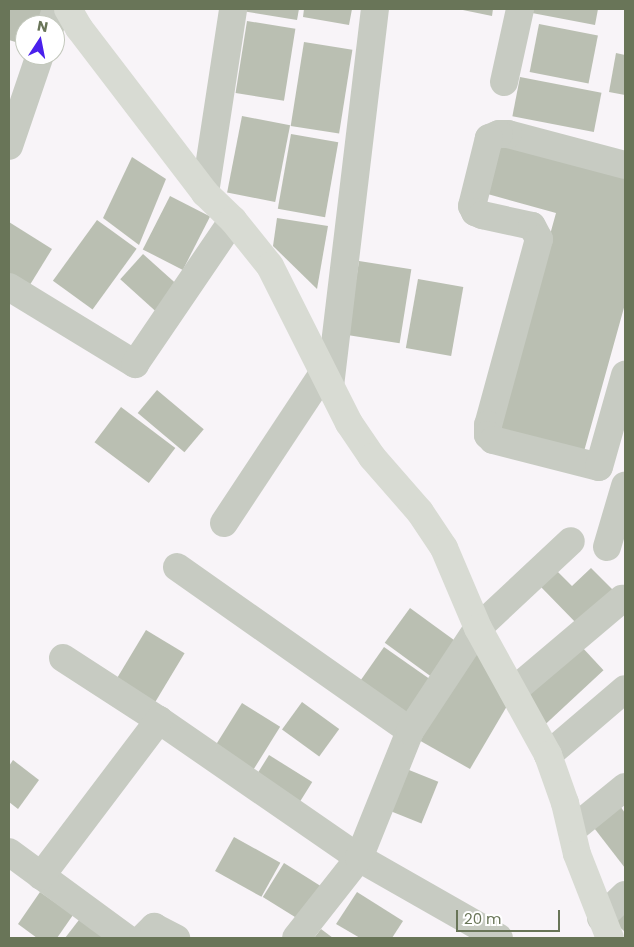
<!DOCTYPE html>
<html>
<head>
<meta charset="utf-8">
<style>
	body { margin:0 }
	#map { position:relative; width:634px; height:947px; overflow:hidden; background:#f8f4f8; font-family:Poppins,sans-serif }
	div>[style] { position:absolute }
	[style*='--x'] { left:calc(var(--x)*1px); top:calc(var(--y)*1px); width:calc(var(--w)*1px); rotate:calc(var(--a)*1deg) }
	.building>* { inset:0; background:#babfb2; transform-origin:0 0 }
	.street>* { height:28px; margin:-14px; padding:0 14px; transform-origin:14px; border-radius:14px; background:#c7cbc2 }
	.secondary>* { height:28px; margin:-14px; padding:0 14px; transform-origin:14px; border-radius:14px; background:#d8dbd3 }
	span { translate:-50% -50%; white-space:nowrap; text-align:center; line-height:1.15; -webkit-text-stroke:5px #fff; paint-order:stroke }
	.frame { position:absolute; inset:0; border:10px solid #697558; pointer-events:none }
	.north { position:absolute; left:15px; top:15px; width:50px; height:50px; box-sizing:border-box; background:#fff; border:1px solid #c3c8bc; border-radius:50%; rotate:11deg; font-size:14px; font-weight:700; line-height:20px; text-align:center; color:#697558 }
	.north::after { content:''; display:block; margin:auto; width:18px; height:22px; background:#4a20ec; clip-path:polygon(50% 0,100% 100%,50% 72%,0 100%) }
	.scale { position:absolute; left:456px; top:910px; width:104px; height:22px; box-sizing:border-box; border:2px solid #697558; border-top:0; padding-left:6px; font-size:15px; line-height:18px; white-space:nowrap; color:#697558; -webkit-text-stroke:4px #fff; paint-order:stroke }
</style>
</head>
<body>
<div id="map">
	<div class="building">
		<div style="clip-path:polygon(9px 9px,43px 9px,38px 25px,25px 25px,25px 45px,9px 40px)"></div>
		<div style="clip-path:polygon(242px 9px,299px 9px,297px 20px,242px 11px)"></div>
		<div style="clip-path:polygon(304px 9px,352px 9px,349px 25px,303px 17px)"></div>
		<div style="clip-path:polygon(458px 9px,493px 9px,492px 16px)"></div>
		<div style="clip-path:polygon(533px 9px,598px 9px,595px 25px,532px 13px)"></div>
		<div style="left:247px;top:21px;width:49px;height:73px;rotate:9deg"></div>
		<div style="left:539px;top:24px;width:60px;height:49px;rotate:11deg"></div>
		<div style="left:304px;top:42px;width:49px;height:85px;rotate:9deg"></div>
		<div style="clip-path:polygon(616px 53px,625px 55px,625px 95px,609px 92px)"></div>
		<div style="left:520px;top:77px;width:83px;height:40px;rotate:11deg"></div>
		<div style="left:242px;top:116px;width:49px;height:78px;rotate:11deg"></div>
		<div style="left:291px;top:134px;width:48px;height:76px;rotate:10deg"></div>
		<div style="clip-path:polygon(499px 140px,625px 175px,625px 304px,583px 455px,496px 430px,556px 213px,484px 193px)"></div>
		<div style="clip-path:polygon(132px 157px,166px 179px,139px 245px,103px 218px)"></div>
		<div style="left:170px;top:196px;width:45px;height:60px;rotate:27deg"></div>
		<div style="clip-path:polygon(277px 218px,328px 226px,317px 289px,273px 246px)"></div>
		<div style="left:97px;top:220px;width:49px;height:75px;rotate:36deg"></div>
		<div style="clip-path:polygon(9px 222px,52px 249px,28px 288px,9px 276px)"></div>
		<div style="left:143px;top:254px;width:48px;height:34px;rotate:42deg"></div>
		<div style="left:359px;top:261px;width:53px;height:75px;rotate:9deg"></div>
		<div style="left:418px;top:279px;width:46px;height:70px;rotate:10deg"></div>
		<div style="left:157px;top:390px;width:61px;height:30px;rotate:40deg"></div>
		<div style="left:121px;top:407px;width:68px;height:44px;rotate:37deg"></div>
		<div style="clip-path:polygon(591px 568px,615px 592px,579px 626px,541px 587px,557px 571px,572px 586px)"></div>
		<div style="left:410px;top:608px;width:67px;height:43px;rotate:36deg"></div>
		<div style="left:146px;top:630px;width:45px;height:66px;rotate:31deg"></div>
		<div style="clip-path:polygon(473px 645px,507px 706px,470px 769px,417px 739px)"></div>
		<div style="left:581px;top:646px;width:33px;height:78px;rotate:47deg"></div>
		<div style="left:384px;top:647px;width:61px;height:51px;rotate:35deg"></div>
		<div style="left:302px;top:702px;width:46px;height:34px;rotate:36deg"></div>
		<div style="left:242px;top:703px;width:45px;height:59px;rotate:32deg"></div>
		<div style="left:269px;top:755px;width:51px;height:31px;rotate:32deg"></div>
		<div style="clip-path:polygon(13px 760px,39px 780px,18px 809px,9px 802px,9px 766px)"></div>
		<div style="left:404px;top:768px;width:37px;height:45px;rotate:22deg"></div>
		<div style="clip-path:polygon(618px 803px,625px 813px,625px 868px,591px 824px)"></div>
		<div style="left:234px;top:837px;width:53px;height:39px;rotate:29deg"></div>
		<div style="left:284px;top:863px;width:46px;height:40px;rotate:32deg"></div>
		<div style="clip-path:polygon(40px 892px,73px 915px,57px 938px,37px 938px,18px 924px)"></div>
		<div style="clip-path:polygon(357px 892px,403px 921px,392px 938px,360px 938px,336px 924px)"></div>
		<div style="clip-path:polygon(625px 902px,625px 932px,611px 919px)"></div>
		<div style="clip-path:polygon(82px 916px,112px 938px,65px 938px)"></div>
		<div style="clip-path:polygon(321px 929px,333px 938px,314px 938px)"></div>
	</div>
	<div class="street">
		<div style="--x:51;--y:25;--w:17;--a:-73"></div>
		<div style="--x:504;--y:82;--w:75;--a:-77.6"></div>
		<div style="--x:9;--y:146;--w:96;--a:-71.2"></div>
		<div style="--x:625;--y:165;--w:121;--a:-165.2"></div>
		<div style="--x:508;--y:134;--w:9;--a:180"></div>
		<div style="--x:499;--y:134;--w:11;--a:158"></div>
		<div style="--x:489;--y:138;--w:70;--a:104"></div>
		<div style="--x:472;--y:206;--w:7;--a:63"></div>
		<div style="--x:475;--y:212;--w:8;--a:23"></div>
		<div style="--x:482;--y:215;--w:51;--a:12.4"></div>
		<div style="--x:532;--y:226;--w:15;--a:62"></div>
		<div style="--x:539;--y:239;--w:193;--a:105.3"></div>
		<div style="--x:488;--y:425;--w:10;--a:90"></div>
		<div style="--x:488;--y:435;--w:7;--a:45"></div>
		<div style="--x:493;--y:440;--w:109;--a:14.3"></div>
		<div style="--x:599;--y:467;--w:96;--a:-74.2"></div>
		<div style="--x:205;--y:193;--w:186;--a:-81.3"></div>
		<div style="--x:9;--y:287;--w:148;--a:31.4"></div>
		<div style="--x:135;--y:364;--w:174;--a:-55.8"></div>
		<div style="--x:330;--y:386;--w:380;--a:-83.2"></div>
		<div style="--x:224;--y:523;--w:181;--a:-56.5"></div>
		<div style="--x:607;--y:547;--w:64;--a:-73.6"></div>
		<div style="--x:177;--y:567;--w:285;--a:35.1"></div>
		<div style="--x:63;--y:658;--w:114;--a:32.9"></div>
		<div style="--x:159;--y:720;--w:243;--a:34.6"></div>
		<div style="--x:359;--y:858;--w:161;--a:29.7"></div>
		<div style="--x:513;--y:691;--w:143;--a:-40.2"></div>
		<div style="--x:548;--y:755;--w:101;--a:-40.6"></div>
		<div style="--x:572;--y:830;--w:68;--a:-39.1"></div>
		<div style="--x:9;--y:852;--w:145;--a:36.3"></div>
		<div style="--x:41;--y:876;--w:196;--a:-52.9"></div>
		<div style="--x:601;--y:918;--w:33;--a:-44"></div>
		<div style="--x:143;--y:938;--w:16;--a:-45"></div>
		<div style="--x:154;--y:927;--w:25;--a:27"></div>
		<div style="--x:296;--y:938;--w:102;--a:-51.8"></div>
		<div style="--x:359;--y:858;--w:137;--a:-68.1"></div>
		<div style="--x:410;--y:731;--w:123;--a:-56.6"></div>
		<div style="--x:478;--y:628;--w:127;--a:-43.1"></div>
	</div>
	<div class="secondary">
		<div style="--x:68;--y:9;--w:22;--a:60"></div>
		<div style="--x:79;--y:28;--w:208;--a:52.6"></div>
		<div style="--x:205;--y:193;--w:39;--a:44"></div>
		<div style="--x:233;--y:220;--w:59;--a:51.2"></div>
		<div style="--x:270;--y:266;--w:176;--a:63.3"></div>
		<div style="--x:349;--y:423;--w:41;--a:55.9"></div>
		<div style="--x:372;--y:457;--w:73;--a:48.9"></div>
		<div style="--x:420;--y:512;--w:43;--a:56.3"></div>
		<div style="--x:444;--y:548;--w:87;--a:67"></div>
		<div style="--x:478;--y:628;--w:145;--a:61.1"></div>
		<div style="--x:548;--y:755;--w:51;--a:70.5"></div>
		<div style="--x:565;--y:803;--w:52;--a:76.8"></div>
		<div style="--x:577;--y:854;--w:90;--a:68.6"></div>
	</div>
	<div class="frame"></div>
	<div class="north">N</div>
	<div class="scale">20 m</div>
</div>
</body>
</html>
